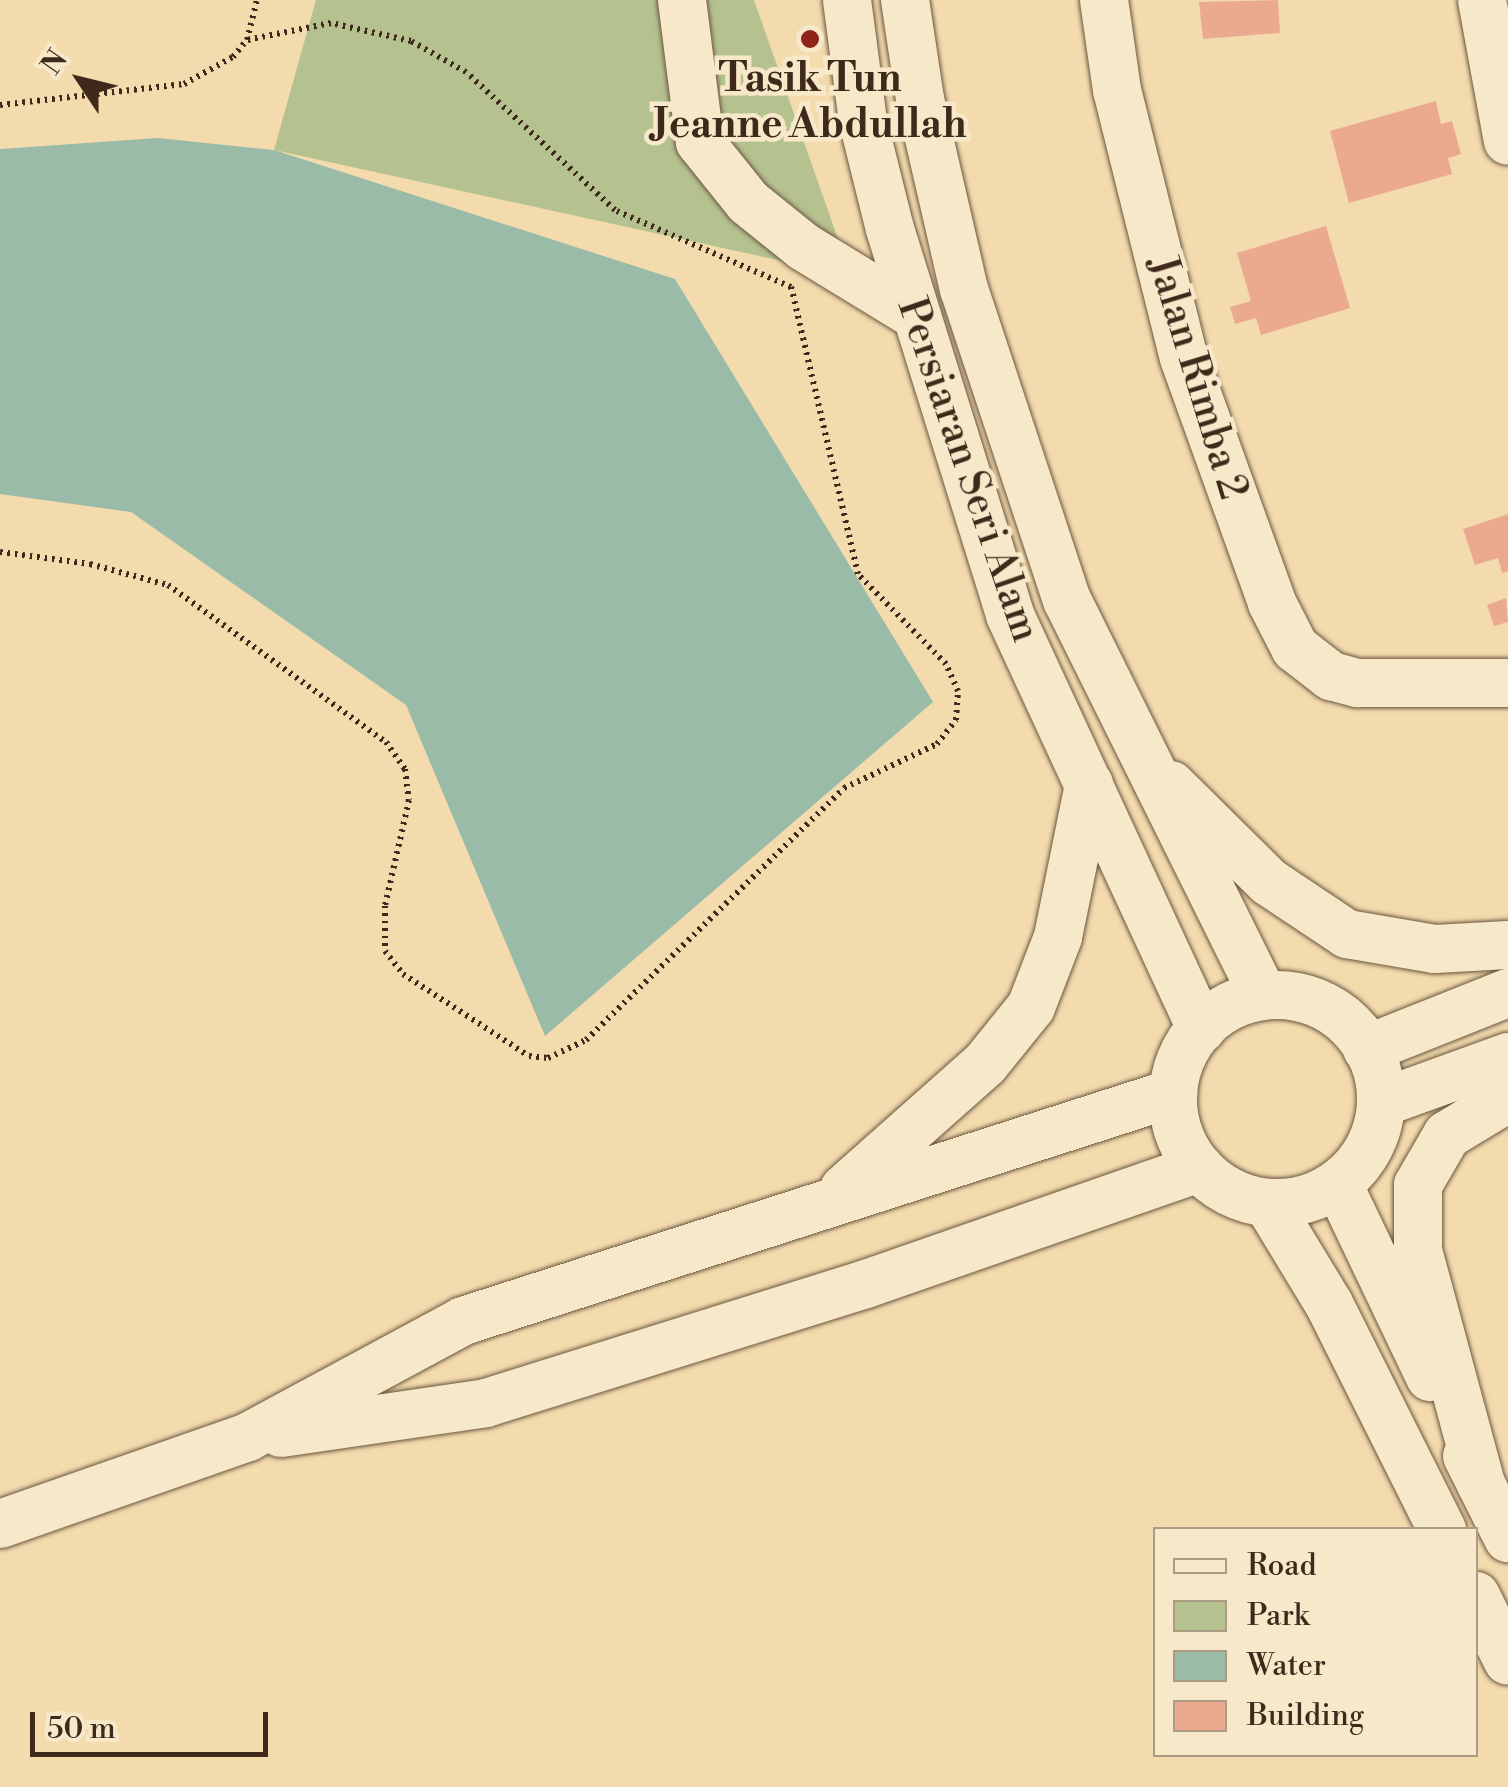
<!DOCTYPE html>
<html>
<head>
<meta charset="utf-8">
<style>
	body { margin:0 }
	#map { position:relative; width:1508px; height:1787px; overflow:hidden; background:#f3dbad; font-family:"Libre Bodoni",serif }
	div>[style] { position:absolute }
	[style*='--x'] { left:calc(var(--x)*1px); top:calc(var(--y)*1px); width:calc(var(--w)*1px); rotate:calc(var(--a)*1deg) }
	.green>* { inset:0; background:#b5c18f }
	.water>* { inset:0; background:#9bbba9 }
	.building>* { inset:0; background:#ebaa90 }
	.path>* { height:6px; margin-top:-3px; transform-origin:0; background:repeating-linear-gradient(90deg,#3e291b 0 2.5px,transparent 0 7.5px) }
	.roads { filter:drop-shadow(0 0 2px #6b5640) drop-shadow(0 0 2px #6b5640) }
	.minor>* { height:48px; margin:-24px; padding:0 24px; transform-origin:24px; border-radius:24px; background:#f7e8ca }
	.minor>.ring { margin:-24px; padding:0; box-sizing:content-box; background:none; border:48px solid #f7e8ca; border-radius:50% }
	.dots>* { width:28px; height:28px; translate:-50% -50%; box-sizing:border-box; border:5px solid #f7e8ca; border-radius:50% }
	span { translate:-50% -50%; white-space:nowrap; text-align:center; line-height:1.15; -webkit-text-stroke:9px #f7e8ca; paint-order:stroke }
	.poi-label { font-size:40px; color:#3e291b; font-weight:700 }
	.street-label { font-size:40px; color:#3e291b }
	.legend { position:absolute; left:1153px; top:1527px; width:325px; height:230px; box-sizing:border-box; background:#f7e8ca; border:2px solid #ad9c84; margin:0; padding:12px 18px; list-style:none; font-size:30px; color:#3e291b }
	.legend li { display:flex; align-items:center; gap:20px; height:50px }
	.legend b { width:50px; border:2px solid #ad9c84 }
	.north { position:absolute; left:30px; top:30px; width:100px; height:100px; -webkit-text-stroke:8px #f7e8ca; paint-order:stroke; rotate:305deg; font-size:28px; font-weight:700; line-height:40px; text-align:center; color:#3e291b }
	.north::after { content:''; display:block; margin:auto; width:35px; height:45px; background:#3e291b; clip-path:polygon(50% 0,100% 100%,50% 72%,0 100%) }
	.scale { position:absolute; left:30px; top:1712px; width:238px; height:45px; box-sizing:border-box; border:5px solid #3e291b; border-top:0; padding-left:12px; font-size:30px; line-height:35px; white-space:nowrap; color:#3e291b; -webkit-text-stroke:8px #f7e8ca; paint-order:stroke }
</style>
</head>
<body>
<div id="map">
	<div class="green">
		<i style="clip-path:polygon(316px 0,754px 0,851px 276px,274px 150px)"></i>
	</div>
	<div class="water">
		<i style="clip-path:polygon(158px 138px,274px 150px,675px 279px,933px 702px,545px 1036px,406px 705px,131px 512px,0 494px,0 149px)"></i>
	</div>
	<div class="building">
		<i style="clip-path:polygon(1278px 0,1280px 33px,1203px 39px,1199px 2px)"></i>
		<i style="clip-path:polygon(1436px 101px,1441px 124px,1452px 121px,1461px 154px,1448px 158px,1452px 174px,1349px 203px,1330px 131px)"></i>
		<i style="clip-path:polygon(1326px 226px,1350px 308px,1261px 335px,1256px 318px,1235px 324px,1230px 307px,1251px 301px,1237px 253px)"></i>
		<i style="clip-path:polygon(1508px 514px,1508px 571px,1502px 573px,1498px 558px,1475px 565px,1463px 529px)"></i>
		<i style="clip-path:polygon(1506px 598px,1508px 622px,1494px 626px,1487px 605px)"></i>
	</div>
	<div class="path">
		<i style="--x:0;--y:105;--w:185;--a:-6.5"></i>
		<i style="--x:184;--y:84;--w:56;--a:-28.9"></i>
		<i style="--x:233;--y:57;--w:22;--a:-51"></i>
		<i style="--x:247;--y:40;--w:41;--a:-76"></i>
		<i style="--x:0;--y:552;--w:91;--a:7.6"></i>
		<i style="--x:90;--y:564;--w:81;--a:15.1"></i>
		<i style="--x:168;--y:585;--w:269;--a:35.8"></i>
		<i style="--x:386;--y:742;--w:33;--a:55"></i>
		<i style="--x:405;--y:769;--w:31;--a:83"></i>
		<i style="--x:409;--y:800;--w:109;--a:102.8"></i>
		<i style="--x:385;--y:906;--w:45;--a:90"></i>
		<i style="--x:385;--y:951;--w:29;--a:52"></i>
		<i style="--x:403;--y:974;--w:150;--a:33.1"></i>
		<i style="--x:529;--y:1056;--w:19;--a:6"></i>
		<i style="--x:548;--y:1058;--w:42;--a:-25.3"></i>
		<i style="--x:586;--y:1040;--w:361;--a:-44.3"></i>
		<i style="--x:844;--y:788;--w:103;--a:-25.3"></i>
		<i style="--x:937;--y:744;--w:31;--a:-52"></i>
		<i style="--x:956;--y:720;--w:29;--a:-86"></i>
		<i style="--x:958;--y:691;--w:30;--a:-114"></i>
		<i style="--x:946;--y:664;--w:126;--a:-134.4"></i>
		<i style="--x:858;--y:574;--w:295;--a:-103.1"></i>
		<i style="--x:791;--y:287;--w:192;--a:-156.4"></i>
		<i style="--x:615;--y:210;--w:203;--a:-137.2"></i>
		<i style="--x:466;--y:72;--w:63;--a:-150.6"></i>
		<i style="--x:411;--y:41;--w:82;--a:-167.3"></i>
		<i style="--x:331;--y:23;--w:86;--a:168.6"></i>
	</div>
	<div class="roads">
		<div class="minor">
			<i style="--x:682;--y:0;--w:143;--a:82.8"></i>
			<i style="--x:700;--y:142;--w:77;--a:51.3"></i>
			<i style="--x:748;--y:202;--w:72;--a:38.8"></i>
			<i style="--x:804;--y:247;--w:127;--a:31.4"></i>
			<i style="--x:847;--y:0;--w:122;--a:82.5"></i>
			<i style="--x:863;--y:121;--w:111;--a:76"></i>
			<i style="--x:890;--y:229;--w:404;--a:72.7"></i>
			<i style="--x:1010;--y:615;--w:456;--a:65.2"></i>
			<i style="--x:905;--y:0;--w:100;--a:81.4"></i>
			<i style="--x:920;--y:99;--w:195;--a:77"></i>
			<i style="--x:964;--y:289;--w:328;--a:71.7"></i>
			<i style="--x:1067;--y:600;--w:442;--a:63.6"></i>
			<i style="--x:1104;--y:0;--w:91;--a:81.8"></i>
			<i style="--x:1117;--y:90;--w:276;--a:76"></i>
			<i style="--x:1184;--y:358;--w:260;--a:70.2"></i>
			<i style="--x:1272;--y:603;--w:51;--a:62.9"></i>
			<i style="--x:1295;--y:648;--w:46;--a:37.9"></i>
			<i style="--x:1331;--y:676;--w:28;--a:15"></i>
			<i style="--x:1358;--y:683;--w:150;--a:0"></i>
			<i style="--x:1482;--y:0;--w:143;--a:79.6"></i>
			<i style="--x:1171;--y:785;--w:138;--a:44.7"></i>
			<i style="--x:1269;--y:882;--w:94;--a:33.7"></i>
			<i style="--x:1347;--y:934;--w:89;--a:9.7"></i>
			<i style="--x:1435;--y:949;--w:73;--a:-3.1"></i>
			<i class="ring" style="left:1173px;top:995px;width:160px;height:160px"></i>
			<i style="--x:1367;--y:1049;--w:152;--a:-21.7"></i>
			<i style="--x:1381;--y:1103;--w:135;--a:-19.9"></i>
			<i style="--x:1338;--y:1184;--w:214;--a:64.5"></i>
			<i style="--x:844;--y:1189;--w:188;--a:-41.6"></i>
			<i style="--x:985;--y:1064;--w:73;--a:-51.1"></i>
			<i style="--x:1031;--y:1007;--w:75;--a:-68.9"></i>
			<i style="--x:1058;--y:937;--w:156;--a:-78.5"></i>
			<i style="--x:1270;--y:1207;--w:114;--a:58.7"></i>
			<i style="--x:1329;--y:1304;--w:253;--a:63.4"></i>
			<i style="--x:281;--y:1433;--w:207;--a:-8.3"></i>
			<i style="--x:486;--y:1403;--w:398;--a:-17.4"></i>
			<i style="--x:866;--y:1284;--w:353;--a:-19.2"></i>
			<i style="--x:1467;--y:1456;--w:92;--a:63.4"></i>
			<i style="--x:1481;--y:1484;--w:242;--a:-105.1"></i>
			<i style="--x:1418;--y:1250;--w:65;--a:-90"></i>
			<i style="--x:1418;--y:1185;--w:58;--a:-59.9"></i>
			<i style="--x:1447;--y:1135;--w:71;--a:-31.2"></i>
			<i style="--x:0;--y:1524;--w:263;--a:-19.3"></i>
			<i style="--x:248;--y:1437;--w:244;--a:-28.3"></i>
			<i style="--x:463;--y:1321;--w:746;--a:-17.8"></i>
			<i style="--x:1476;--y:1596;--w:72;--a:63.8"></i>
		</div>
	</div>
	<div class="dots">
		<i style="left:810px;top:39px;background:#8f2418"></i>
	</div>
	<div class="poi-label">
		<span style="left:810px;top:102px">Tasik Tun<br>Jeanne Abdullah</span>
	</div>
	<div class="street-label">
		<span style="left:1197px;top:378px;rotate:73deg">Jalan Rimba 2</span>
		<span style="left:968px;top:470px;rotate:71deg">Persiaran Seri Alam</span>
	</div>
	<ul class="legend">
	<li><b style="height:12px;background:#f7e8ca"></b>Road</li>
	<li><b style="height:28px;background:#b5c18f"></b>Park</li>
	<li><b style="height:28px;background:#9bbba9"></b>Water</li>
	<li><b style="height:28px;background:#ebaa90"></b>Building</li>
	</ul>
	<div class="north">N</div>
	<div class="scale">50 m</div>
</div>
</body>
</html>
